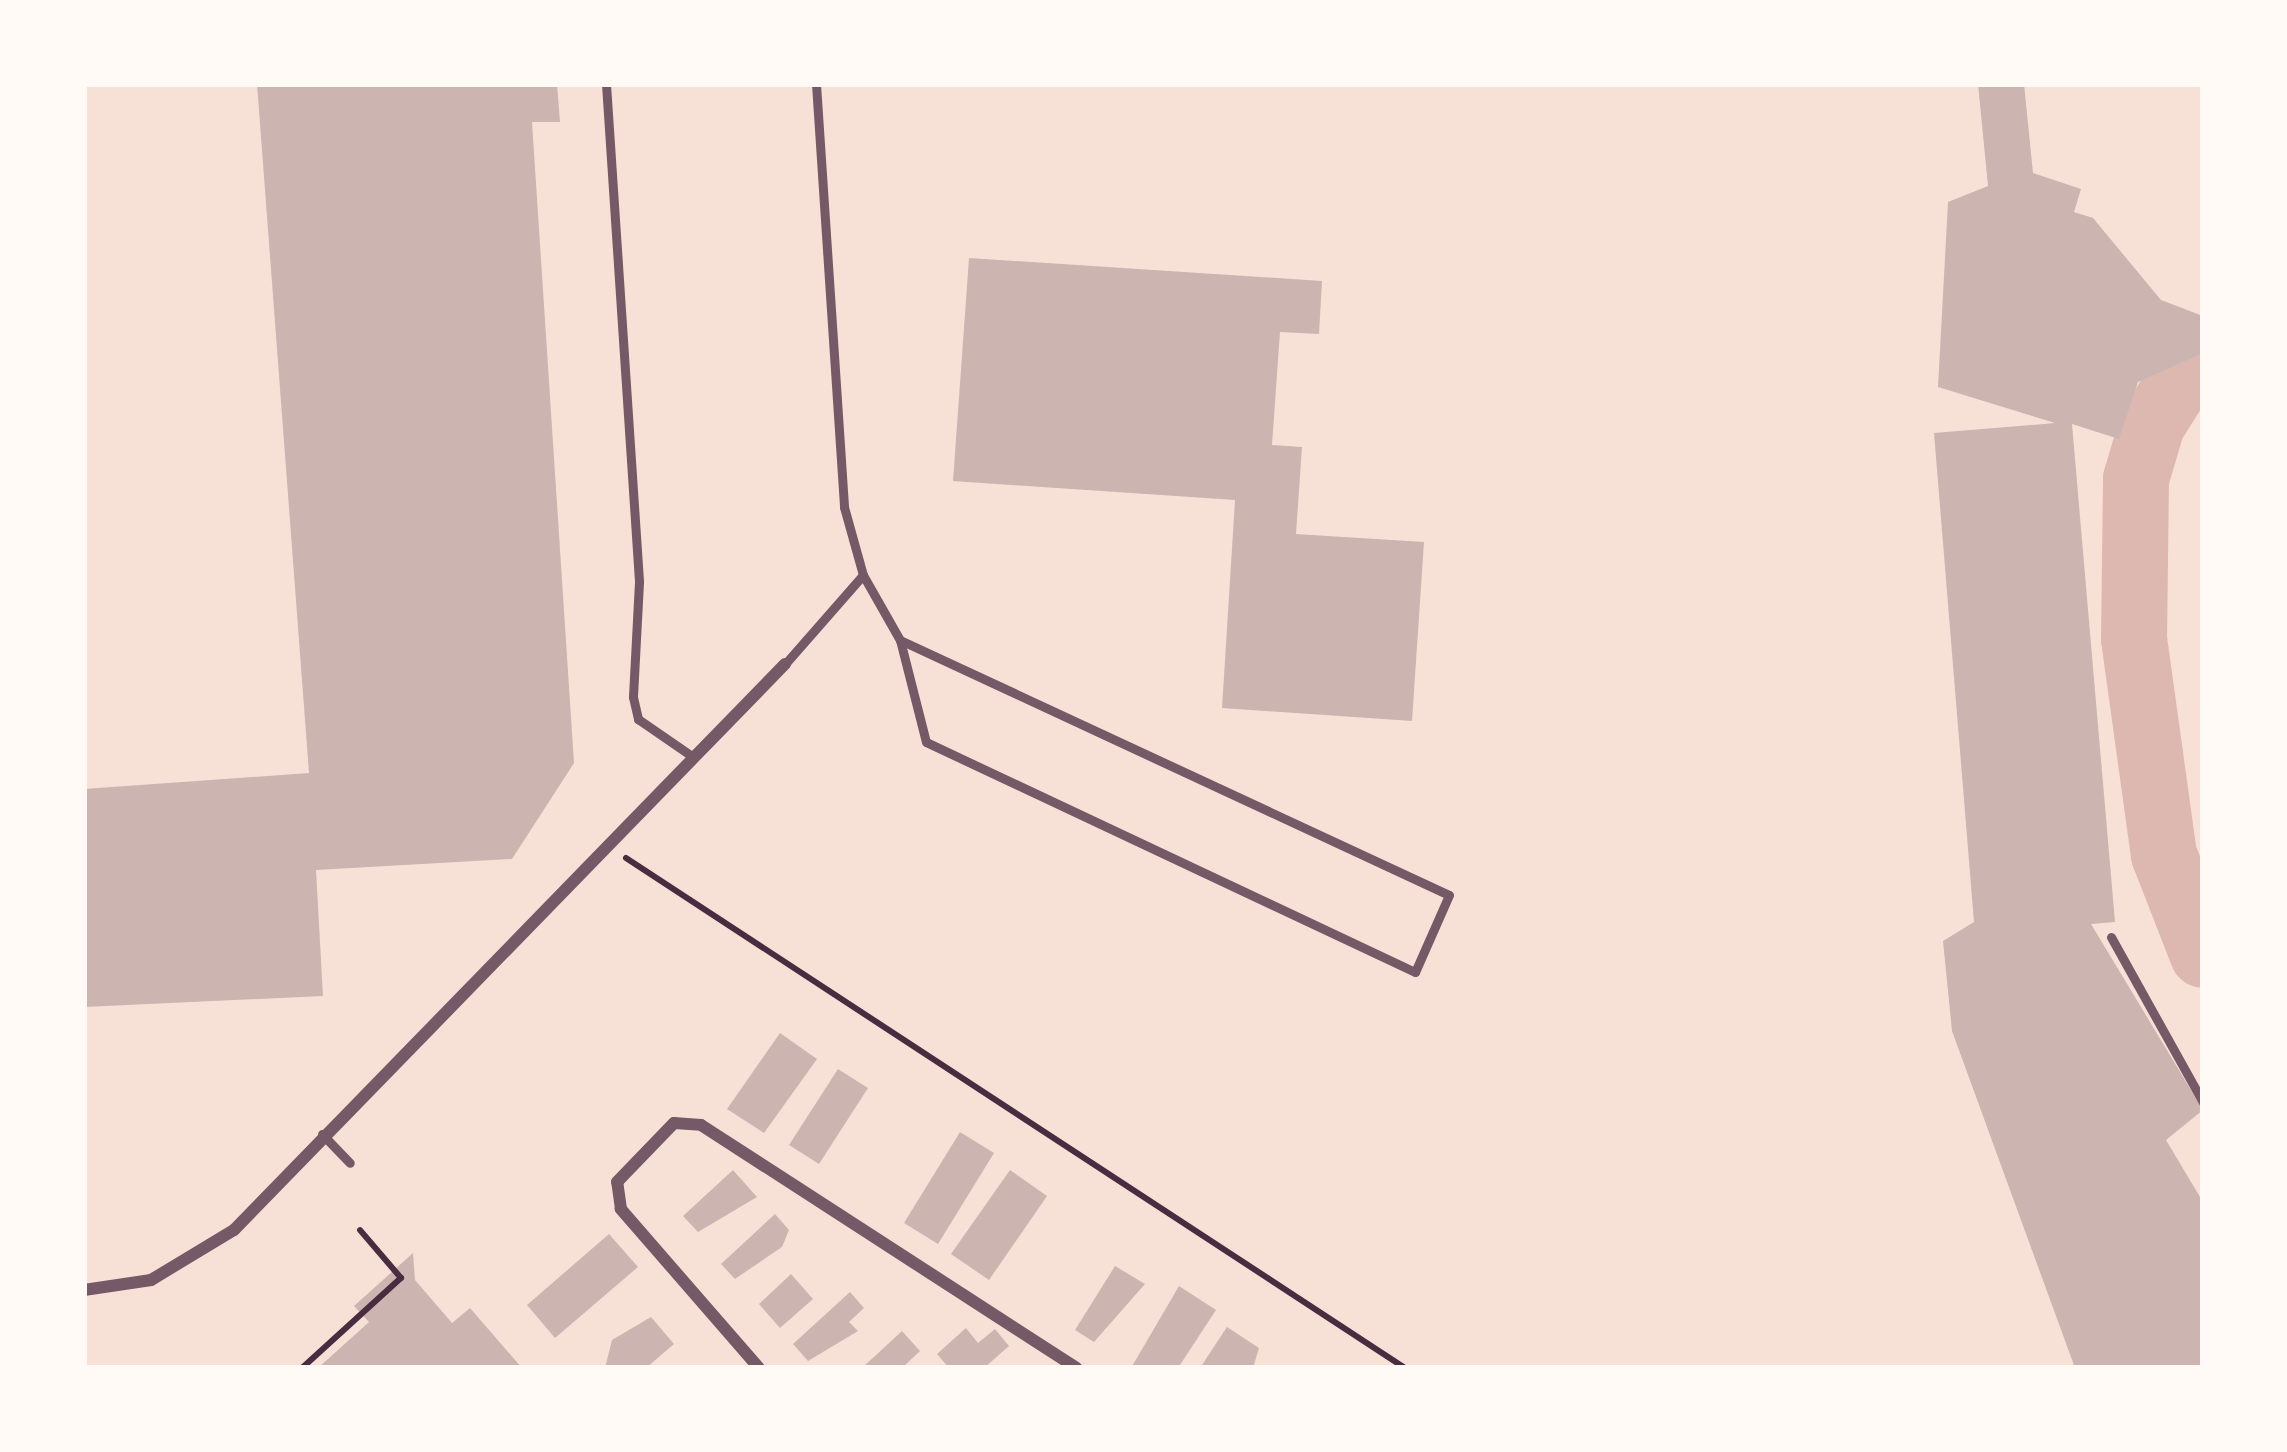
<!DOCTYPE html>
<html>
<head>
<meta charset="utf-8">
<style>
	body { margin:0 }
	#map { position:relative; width:2287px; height:1452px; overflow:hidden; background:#f7e1d7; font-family:Signika,sans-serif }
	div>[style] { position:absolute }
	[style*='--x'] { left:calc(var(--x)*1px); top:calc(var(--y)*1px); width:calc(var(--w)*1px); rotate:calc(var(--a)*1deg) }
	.river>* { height:66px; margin:-33px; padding:0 33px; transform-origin:33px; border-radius:33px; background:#dcb8b0 }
	.building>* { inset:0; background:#ccb4b1 }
	.path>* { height:6px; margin:-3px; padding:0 3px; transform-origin:3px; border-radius:3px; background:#4a2c40 }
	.service>* { height:9px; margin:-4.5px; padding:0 4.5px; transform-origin:4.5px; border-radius:4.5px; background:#755966 }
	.minor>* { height:12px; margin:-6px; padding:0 6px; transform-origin:6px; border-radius:6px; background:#755966 }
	span { translate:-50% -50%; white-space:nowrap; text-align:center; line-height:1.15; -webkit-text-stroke:9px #fffaf5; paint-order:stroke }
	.frame { position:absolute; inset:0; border:87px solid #fffaf5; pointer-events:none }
</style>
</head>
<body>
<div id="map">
	<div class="river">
		<i style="--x:2203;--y:366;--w:21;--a:157"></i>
		<i style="--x:2184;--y:374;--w:60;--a:122.1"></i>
		<i style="--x:2152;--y:425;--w:56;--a:106.5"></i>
		<i style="--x:2136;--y:479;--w:160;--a:90.7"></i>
		<i style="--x:2134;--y:639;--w:218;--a:82.1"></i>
		<i style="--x:2164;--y:855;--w:107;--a:68.7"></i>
	</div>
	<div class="building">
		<i style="clip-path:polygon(257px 84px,557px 84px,560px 122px,532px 122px,574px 763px,512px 859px,316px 870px,323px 996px,84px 1007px,84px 789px,309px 773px)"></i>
		<i style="clip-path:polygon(1978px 84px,2024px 84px,2033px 173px,2081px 189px,2074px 212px,2093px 218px,2161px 300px,2203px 316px,2203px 353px,2138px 382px,2119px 439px,2072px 424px,2115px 922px,2091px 924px,2203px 1110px,2166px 1140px,2203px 1202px,2203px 1368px,2075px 1368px,1952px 1031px,1943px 941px,1974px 922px,1934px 433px,2055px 423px,1938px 387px,1948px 202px,1988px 186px)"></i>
		<i style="clip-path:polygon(969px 258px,1322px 281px,1319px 334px,1280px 332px,1272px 445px,1302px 447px,1296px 534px,1424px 542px,1412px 721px,1222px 708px,1235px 500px,953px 481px)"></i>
		<i style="clip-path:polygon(780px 1033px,817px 1059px,764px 1133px,727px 1109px)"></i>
		<i style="clip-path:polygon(838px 1069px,868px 1088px,819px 1164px,789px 1145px)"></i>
		<i style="clip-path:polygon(960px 1132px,994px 1153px,938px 1244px,904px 1223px)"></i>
		<i style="clip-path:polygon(733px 1170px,757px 1197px,698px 1232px,683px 1216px)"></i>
		<i style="clip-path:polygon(1010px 1170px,1047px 1196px,989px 1280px,951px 1254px)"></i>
		<i style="clip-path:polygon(775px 1214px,789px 1230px,782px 1247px,735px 1279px,721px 1264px)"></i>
		<i style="clip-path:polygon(609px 1234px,638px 1267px,555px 1338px,527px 1305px)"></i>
		<i style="clip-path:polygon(413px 1253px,415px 1280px,452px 1323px,470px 1308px,522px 1368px,318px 1368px,369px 1322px,354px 1306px)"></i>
		<i style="clip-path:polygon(1115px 1266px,1145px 1284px,1094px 1342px,1075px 1330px)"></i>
		<i style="clip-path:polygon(791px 1274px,813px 1299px,780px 1328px,759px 1304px)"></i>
		<i style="clip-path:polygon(1179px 1286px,1216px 1310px,1178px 1368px,1131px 1368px)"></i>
		<i style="clip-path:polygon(850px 1292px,864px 1308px,849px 1322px,858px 1331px,808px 1361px,793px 1344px)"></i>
		<i style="clip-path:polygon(651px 1317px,674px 1344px,646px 1368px,605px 1368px,612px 1340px)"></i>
		<i style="clip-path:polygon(1227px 1327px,1259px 1348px,1253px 1368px,1200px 1368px)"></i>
		<i style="clip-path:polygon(966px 1328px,978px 1343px,995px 1329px,1009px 1346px,984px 1368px,949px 1368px,937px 1354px)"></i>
		<i style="clip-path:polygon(902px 1331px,920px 1351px,902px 1368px,862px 1368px)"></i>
	</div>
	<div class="path">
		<i style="--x:626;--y:858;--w:931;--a:33.21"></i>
		<i style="--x:302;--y:1368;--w:134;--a:-42.3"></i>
		<i style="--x:401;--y:1278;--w:63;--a:-130.5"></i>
	</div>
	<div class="service">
		<i style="--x:606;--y:84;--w:499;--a:86.2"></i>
		<i style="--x:639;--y:582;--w:115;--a:93"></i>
		<i style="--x:633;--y:697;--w:23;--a:77"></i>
		<i style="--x:638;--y:719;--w:67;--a:34.6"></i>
		<i style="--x:816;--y:84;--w:424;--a:86.2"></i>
		<i style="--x:844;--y:507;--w:71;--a:74.4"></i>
		<i style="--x:785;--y:664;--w:118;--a:-48.8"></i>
		<i style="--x:863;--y:575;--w:75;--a:60.4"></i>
		<i style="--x:900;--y:640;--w:605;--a:24.91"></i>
		<i style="--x:1449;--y:895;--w:84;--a:113.8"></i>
		<i style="--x:1415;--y:972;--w:540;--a:-154.81"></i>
		<i style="--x:926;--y:742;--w:105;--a:-104.3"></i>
		<i style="--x:2111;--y:937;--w:189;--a:60.9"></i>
		<i style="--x:322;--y:1134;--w:40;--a:46"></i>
	</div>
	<div class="minor">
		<i style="--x:84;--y:1290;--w:68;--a:-8.5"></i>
		<i style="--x:151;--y:1280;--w:97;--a:-31.1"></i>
		<i style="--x:234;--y:1230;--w:790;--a:-45.77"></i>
		<i style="--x:759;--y:1368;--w:211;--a:-131"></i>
		<i style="--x:621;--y:1209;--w:27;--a:-98"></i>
		<i style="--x:617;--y:1182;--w:82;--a:-46"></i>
		<i style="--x:674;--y:1123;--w:27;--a:4"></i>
		<i style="--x:701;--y:1125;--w:447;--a:32.9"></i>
	</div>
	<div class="frame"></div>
</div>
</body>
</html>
